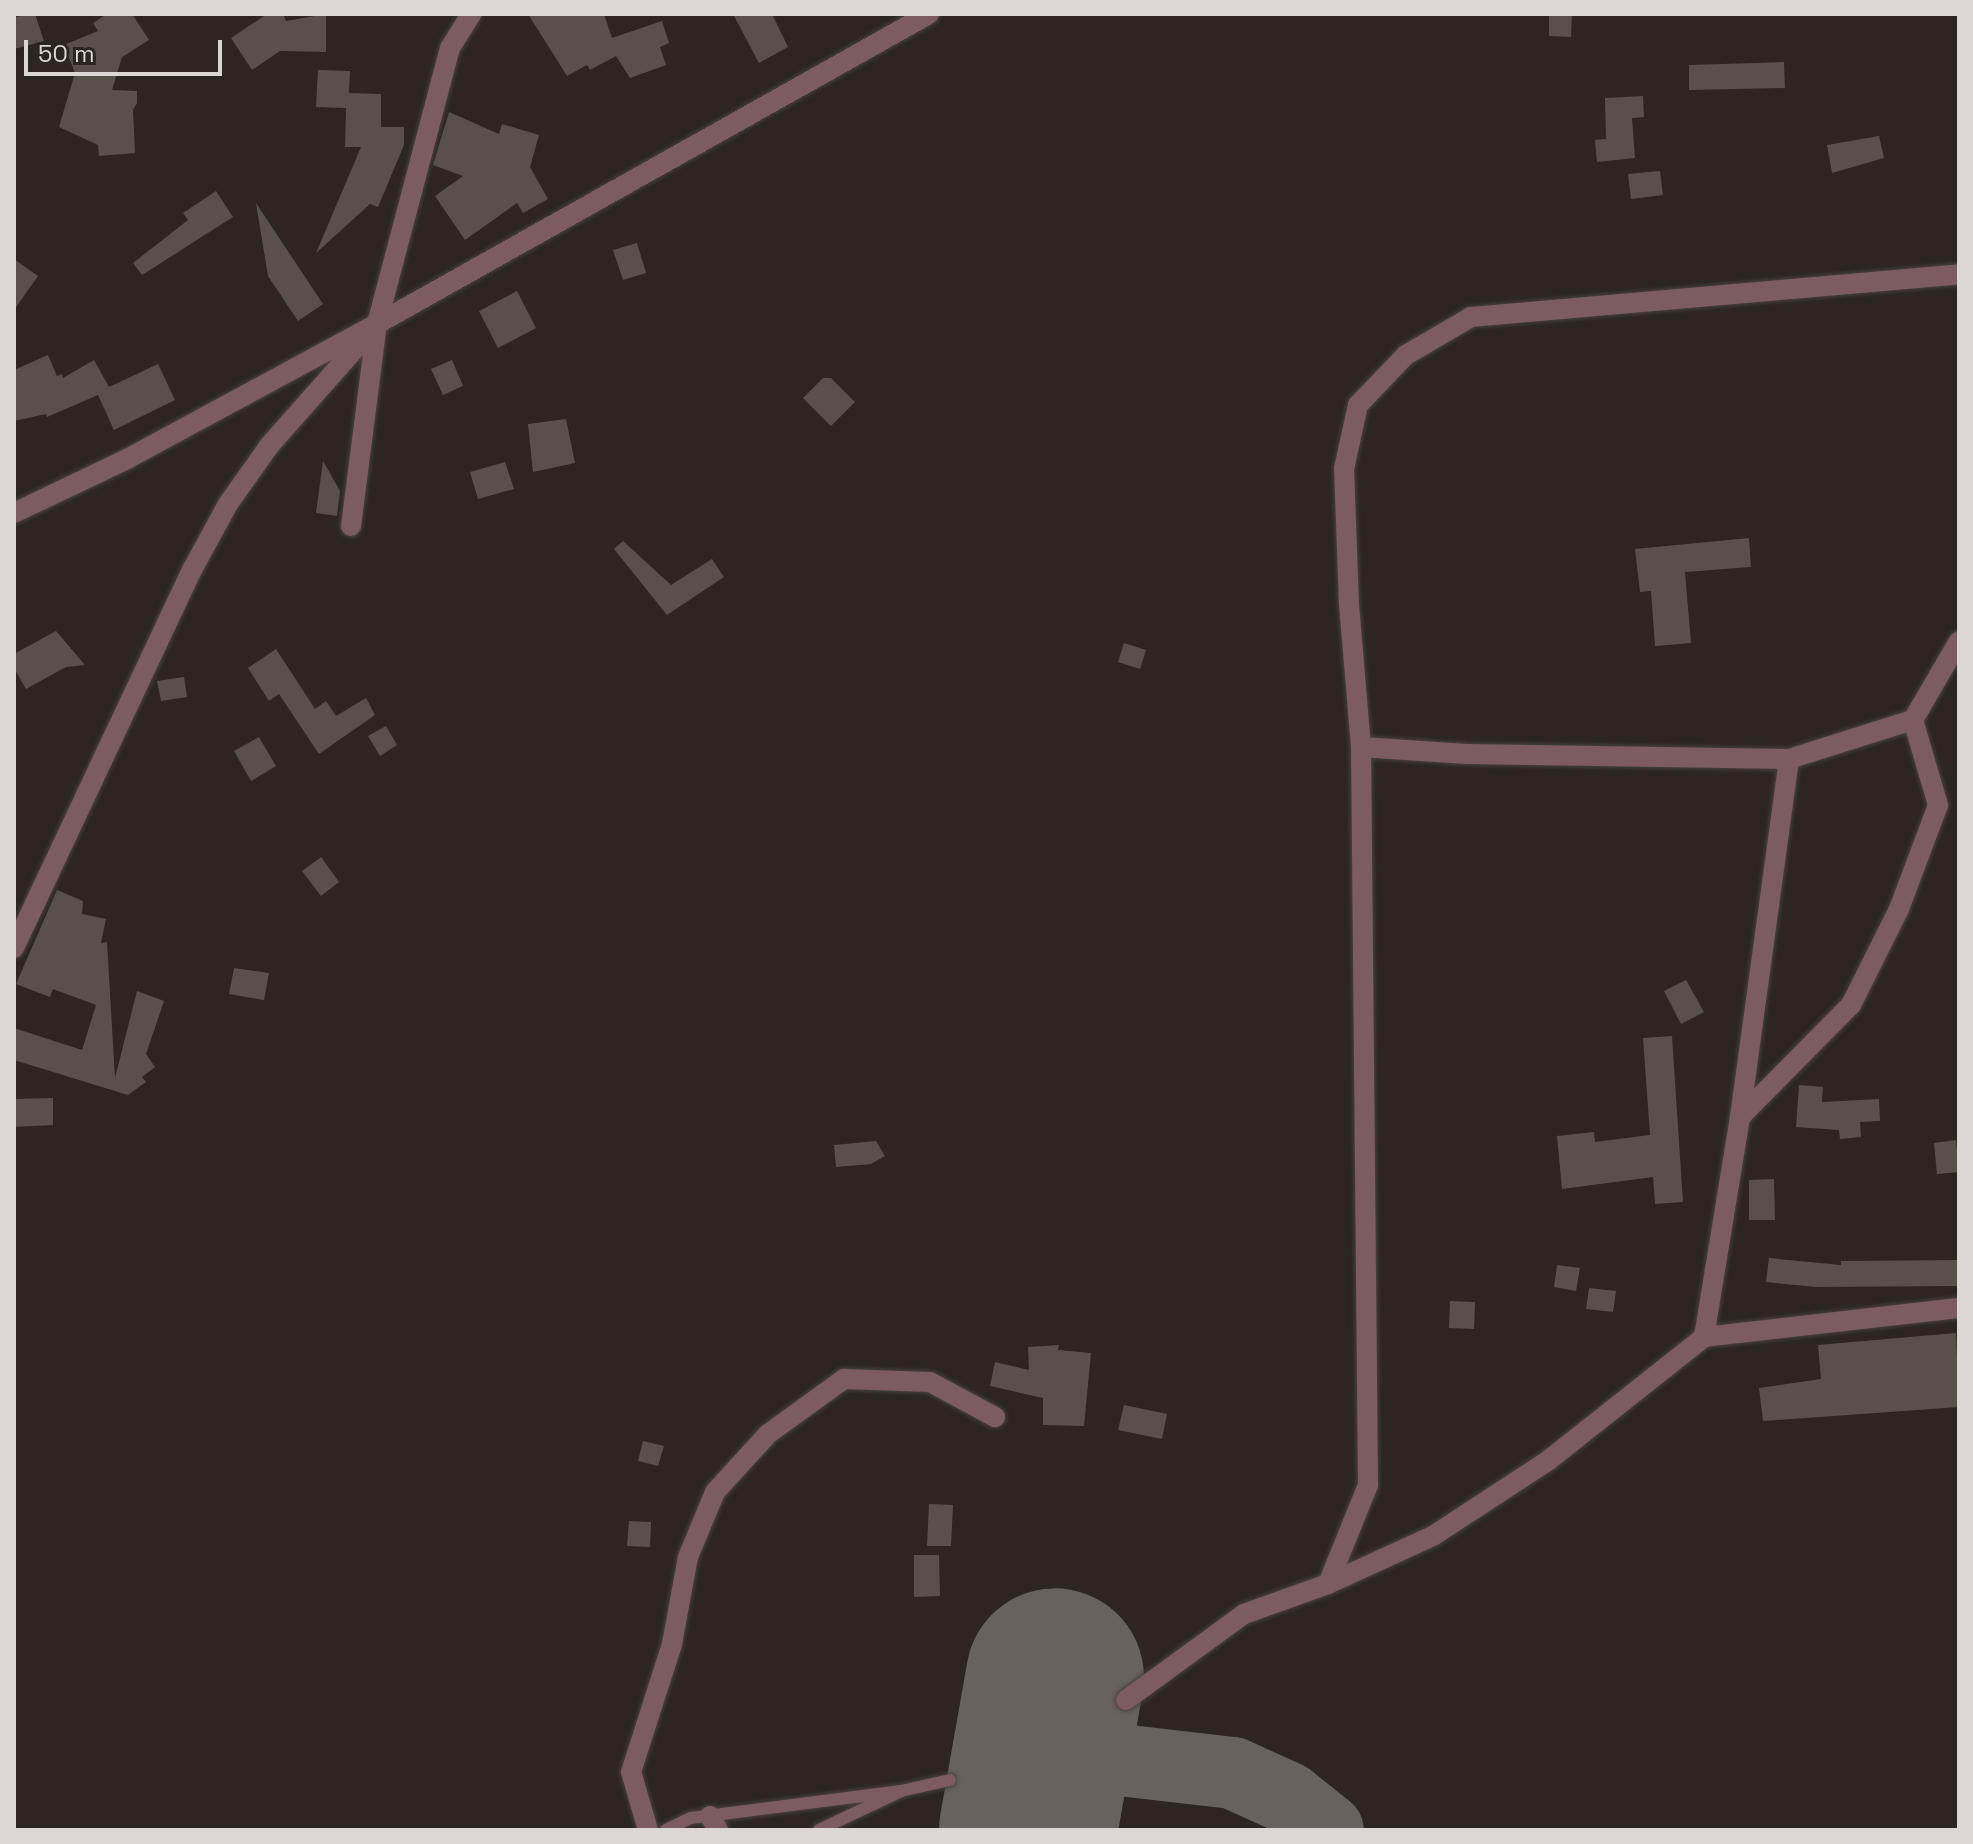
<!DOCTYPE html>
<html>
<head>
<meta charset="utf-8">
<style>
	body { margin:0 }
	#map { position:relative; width:1973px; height:1844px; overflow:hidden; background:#2c2522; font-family:"Space Grotesk",sans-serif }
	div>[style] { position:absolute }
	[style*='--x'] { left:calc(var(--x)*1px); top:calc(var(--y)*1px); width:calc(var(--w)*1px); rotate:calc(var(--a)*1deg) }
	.taxiway>* { height:72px; margin:-36px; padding:0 36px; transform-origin:36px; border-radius:36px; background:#68625e }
	.runway>* { height:178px; margin:-89px; padding:0 89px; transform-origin:89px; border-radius:89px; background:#68625e }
	.building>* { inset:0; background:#58514b }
	.roads { filter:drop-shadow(0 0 2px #48413f) drop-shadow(0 0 2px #48413f) }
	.service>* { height:12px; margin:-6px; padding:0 6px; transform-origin:6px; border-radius:6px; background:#7c5c60 }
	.minor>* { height:20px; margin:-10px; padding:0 10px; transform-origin:10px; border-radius:10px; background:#7c5c60 }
	.tertiary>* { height:20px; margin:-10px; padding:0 10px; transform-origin:10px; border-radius:10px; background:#7c5c60 }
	span { translate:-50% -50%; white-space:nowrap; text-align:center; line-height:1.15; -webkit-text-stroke:8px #2c2522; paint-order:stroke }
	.frame { position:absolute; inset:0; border:16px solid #dcd7d5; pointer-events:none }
	.scale { position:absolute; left:24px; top:40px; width:198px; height:36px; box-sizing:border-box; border:4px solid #dcd7d5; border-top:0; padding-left:10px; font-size:24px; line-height:28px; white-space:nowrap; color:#dcd7d5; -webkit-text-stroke:6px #2c2522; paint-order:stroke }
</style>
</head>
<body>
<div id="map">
	<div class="taxiway">
		<i style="--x:1042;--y:1751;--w:192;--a:6.6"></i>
		<i style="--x:1233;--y:1773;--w:60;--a:24.4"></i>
		<i style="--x:1288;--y:1798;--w:51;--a:38.7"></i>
	</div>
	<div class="runway">
		<i style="--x:1028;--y:1830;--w:155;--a:-80"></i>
	</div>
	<div class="building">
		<i style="clip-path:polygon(35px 14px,44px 41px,14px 49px,14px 17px)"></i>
		<i style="clip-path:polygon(107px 14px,132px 14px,149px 40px,122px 57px,112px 90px,137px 91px,137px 103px,133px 110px,135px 153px,99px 156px,98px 145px,59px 127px,75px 73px,64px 45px,98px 31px,93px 23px)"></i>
		<i style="clip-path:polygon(267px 14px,283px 14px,286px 21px,326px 14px,326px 52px,280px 51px,252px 70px,231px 38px)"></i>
		<i style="clip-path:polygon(528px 14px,604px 14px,612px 38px,662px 21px,669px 43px,660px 47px,666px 65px,630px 78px,616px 56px,590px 70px,587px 65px,567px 76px)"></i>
		<i style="clip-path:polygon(733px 14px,772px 14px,788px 47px,759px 63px)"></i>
		<i style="clip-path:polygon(1549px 14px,1572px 14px,1571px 37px,1549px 36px)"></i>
		<i style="clip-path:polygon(1784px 62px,1785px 88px,1689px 90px,1689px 65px)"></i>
		<i style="clip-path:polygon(318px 70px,350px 71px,349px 93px,381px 94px,381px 127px,404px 127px,404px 145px,378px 207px,370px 204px,316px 253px,361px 147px,345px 147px,346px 108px,316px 107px)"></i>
		<i style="clip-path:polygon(1643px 96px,1644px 117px,1632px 118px,1635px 158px,1597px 162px,1595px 140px,1606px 139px,1605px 98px)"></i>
		<i style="clip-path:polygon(449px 112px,499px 134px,502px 124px,539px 135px,530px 167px,548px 199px,523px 213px,517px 203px,465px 240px,435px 196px,463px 176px,433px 165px)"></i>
		<i style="clip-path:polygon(1879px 136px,1884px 158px,1832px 173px,1827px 145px)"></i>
		<i style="clip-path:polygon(1660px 171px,1663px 195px,1631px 199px,1628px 174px)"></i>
		<i style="clip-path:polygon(216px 191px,233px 217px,142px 275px,133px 263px,188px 220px,183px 213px)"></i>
		<i style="clip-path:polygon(256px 203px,323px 304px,298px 321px,268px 276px)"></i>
		<i style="clip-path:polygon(637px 243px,646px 273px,623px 280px,613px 250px)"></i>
		<i style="clip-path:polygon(14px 259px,38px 276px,14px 310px)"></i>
		<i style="clip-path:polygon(517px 291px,536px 328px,498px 348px,479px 311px)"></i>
		<i style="clip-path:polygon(48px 355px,57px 376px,62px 374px,63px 378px,94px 360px,109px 387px,158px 364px,175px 400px,114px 430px,98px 395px,47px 417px,46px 414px,14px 421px,14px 370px)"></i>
		<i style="clip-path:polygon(452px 360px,463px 386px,443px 395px,431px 369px)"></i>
		<i style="clip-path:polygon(823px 378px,831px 378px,855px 402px,831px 426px,803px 398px)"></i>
		<i style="clip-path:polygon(566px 419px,575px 463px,533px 472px,528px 424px)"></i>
		<i style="clip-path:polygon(323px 461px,340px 491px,337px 516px,316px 513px)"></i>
		<i style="clip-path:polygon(505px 462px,514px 489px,478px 499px,470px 472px)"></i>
		<i style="clip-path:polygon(1749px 538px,1751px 567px,1685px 572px,1691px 643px,1655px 646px,1651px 591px,1640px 592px,1635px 549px)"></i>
		<i style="clip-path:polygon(623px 541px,671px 585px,712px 559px,724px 577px,667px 615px,614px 549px)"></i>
		<i style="clip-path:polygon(56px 631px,85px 665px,66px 667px,26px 689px,14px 668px,14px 654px)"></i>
		<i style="clip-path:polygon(1124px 643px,1146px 650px,1140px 669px,1118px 662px)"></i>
		<i style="clip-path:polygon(276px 649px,315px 709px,326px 701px,336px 716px,366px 698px,375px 715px,319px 754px,279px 694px,269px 701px,248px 668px)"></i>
		<i style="clip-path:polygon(184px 677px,187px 697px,161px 701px,157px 681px)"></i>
		<i style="clip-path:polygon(386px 726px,397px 745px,380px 756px,368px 736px)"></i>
		<i style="clip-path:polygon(259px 737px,276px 766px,251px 781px,234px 751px)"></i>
		<i style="clip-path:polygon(321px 857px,339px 882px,321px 896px,302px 871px)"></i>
		<i style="clip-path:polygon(57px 890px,83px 901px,82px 914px,106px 919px,101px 943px,107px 942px,115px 1078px,137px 991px,164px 1001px,146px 1054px,155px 1067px,142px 1077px,146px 1082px,128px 1095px,14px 1060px,14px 1028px,82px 1050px,96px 1005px,53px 989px,50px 997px,16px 984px)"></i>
		<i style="clip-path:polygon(234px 968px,269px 973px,264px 1000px,229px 994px)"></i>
		<i style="clip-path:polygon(1686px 980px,1704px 1012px,1681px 1024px,1664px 991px)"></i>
		<i style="clip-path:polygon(1672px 1036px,1683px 1202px,1655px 1204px,1653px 1177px,1562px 1189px,1557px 1136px,1594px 1132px,1595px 1142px,1650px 1135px,1643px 1038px)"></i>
		<i style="clip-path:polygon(1799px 1085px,1823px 1087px,1822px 1102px,1879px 1099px,1880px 1121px,1860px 1122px,1861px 1137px,1840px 1139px,1839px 1130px,1796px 1127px)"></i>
		<i style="clip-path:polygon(53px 1098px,53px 1125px,14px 1127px,14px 1099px)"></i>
		<i style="clip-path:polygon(1956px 1140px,1959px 1172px,1937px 1174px,1934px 1143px)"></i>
		<i style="clip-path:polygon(876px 1141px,885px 1156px,871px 1164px,836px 1167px,834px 1145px)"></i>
		<i style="clip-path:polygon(1774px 1179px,1775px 1220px,1749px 1220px,1749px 1180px)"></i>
		<i style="clip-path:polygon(1769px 1258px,1841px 1265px,1841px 1261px,1959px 1260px,1959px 1286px,1816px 1287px,1766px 1282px)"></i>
		<i style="clip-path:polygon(1557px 1265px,1580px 1268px,1576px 1291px,1554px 1287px)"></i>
		<i style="clip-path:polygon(1589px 1288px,1616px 1291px,1613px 1312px,1586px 1309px)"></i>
		<i style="clip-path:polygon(1450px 1301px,1475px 1302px,1474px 1329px,1449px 1328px)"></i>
		<i style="clip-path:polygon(1956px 1333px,1959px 1407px,1763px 1421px,1759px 1388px,1821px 1379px,1818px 1345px)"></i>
		<i style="clip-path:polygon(1059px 1345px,1058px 1350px,1091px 1353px,1084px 1426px,1043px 1425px,1043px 1398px,990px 1386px,995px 1362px,1029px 1370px,1028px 1347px)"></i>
		<i style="clip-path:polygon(1124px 1405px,1167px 1414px,1162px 1439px,1118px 1430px)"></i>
		<i style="clip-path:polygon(643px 1441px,664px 1446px,658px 1466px,638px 1461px)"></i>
		<i style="clip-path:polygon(929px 1504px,953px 1505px,951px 1546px,927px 1546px)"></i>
		<i style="clip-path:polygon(629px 1521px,651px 1522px,650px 1547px,627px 1546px)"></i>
		<i style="clip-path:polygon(914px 1555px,939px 1555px,940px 1596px,914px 1597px)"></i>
	</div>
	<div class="roads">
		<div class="service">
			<i style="--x:666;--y:1830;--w:28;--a:-26"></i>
			<i style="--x:691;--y:1818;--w:212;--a:-7.3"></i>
			<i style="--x:819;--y:1830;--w:91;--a:-25.4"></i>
			<i style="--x:901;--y:1791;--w:50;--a:-12.7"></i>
		</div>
		<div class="minor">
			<i style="--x:351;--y:526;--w:204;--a:-82.7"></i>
			<i style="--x:377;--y:324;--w:285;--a:-75.2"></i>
			<i style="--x:450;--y:48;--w:40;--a:-58"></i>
			<i style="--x:1361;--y:747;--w:106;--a:3.8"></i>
			<i style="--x:1467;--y:754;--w:322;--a:0.9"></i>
			<i style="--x:1789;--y:759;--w:130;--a:-17.5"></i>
			<i style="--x:1913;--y:720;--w:91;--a:-59.8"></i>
			<i style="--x:14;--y:948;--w:418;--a:-64.8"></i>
			<i style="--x:192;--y:570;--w:75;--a:-61.4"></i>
			<i style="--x:228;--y:504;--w:71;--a:-54.7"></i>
			<i style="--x:269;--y:446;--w:163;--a:-48.5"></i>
			<i style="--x:1740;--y:1117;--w:158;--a:-45.3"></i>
			<i style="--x:1851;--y:1005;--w:107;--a:-63.4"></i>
			<i style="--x:1899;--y:909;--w:111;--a:-69.4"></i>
			<i style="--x:1938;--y:805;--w:89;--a:-106.4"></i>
			<i style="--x:1704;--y:1337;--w:223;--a:-80.7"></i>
			<i style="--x:1740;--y:1117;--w:361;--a:-82.2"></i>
			<i style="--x:1328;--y:1584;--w:107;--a:-68"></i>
			<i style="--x:1368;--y:1485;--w:738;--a:-90.54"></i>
			<i style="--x:1361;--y:747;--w:144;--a:-94.8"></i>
			<i style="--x:1349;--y:604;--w:135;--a:-92.1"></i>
			<i style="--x:1344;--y:469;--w:66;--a:-77.7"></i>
			<i style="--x:1358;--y:405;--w:69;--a:-46.2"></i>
			<i style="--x:1406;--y:355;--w:75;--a:-30.3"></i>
			<i style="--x:1471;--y:317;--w:490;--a:-5"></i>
			<i style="--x:1126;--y:1700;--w:146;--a:-36.1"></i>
			<i style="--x:1244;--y:1614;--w:89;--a:-19.7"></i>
			<i style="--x:1328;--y:1584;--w:115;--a:-24.6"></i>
			<i style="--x:1433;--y:1536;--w:139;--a:-33.2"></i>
			<i style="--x:1549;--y:1460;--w:198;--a:-38.4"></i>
			<i style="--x:1704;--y:1337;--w:257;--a:-6.5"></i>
			<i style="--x:710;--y:1816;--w:16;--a:60"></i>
			<i style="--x:648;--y:1830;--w:60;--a:-106.3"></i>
			<i style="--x:631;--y:1772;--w:134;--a:-72.2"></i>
			<i style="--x:672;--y:1644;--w:88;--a:-79.6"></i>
			<i style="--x:688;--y:1557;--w:70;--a:-67.4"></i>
			<i style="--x:715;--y:1492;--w:79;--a:-47.6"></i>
			<i style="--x:768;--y:1434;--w:94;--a:-35.9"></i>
			<i style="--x:844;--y:1379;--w:86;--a:2"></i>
			<i style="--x:930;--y:1382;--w:74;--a:28.3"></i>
		</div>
		<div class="tertiary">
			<i style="--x:14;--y:513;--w:125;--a:-25.5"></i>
			<i style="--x:127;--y:459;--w:284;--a:-28.4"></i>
			<i style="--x:377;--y:324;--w:633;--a:-29.32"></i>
		</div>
	</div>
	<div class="frame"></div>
	<div class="scale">50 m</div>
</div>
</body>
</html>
